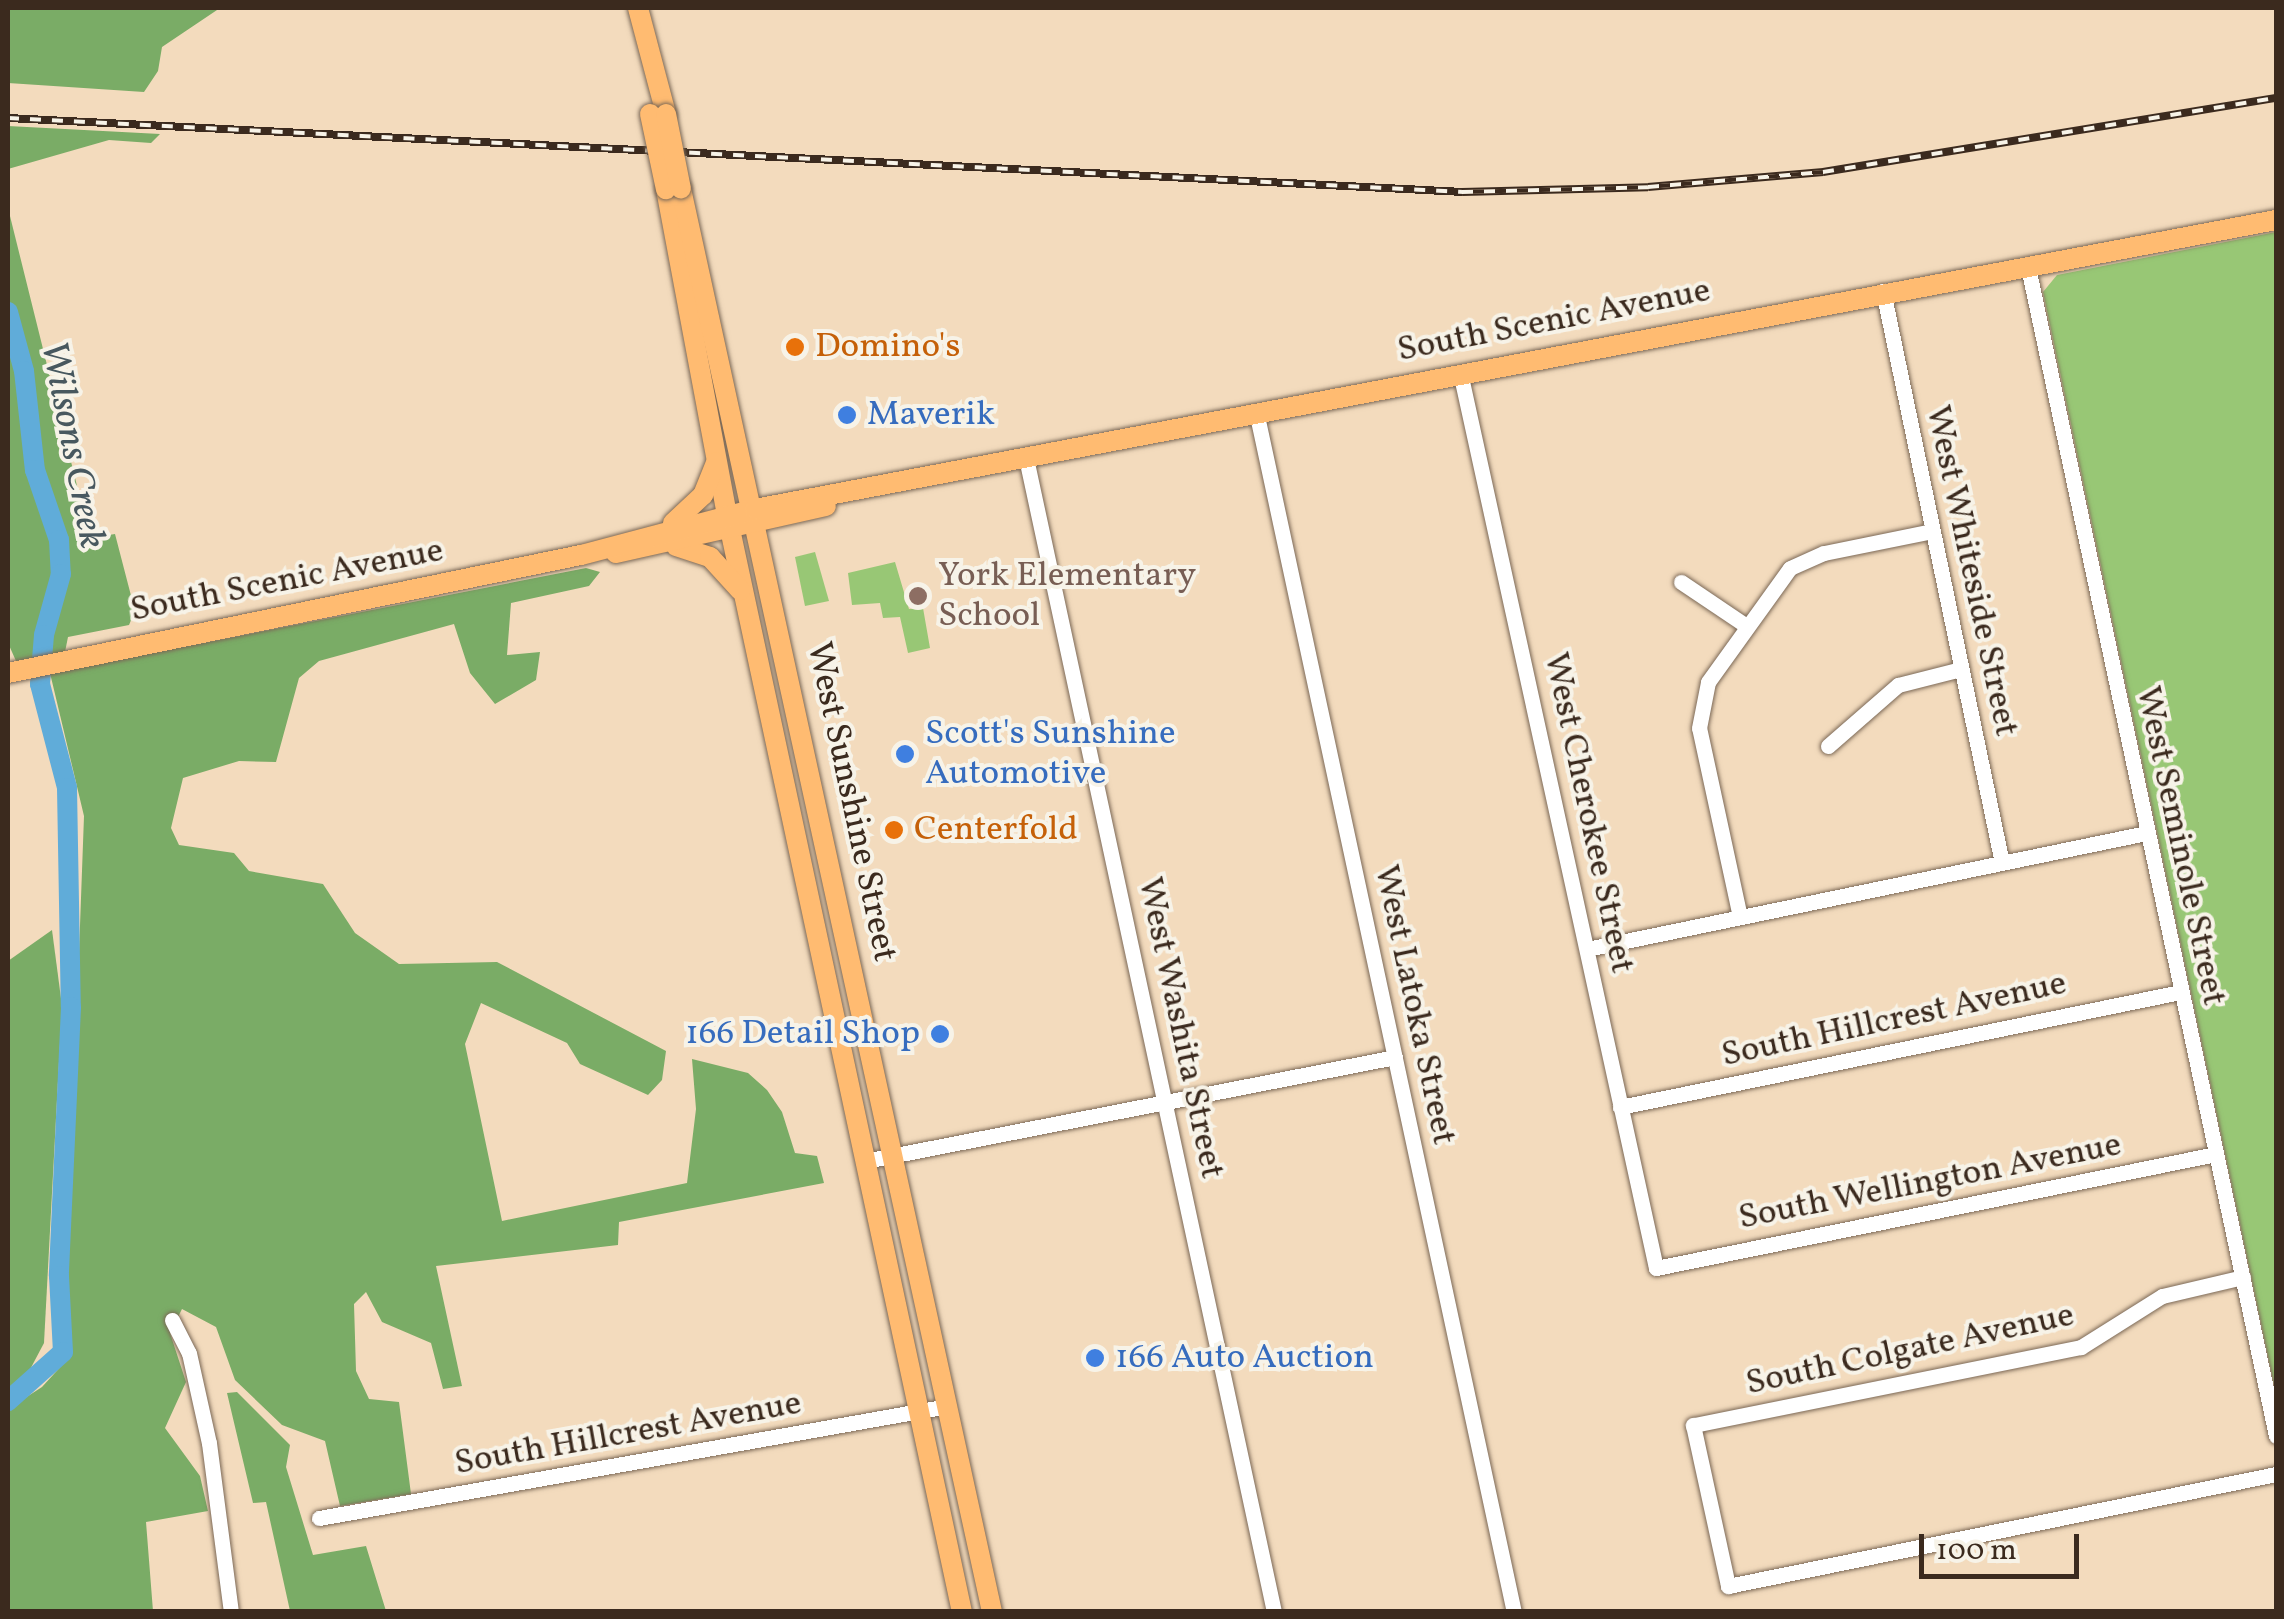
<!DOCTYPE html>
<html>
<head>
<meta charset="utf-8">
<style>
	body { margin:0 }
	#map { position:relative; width:2284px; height:1619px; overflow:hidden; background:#f3dbbd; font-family:Vollkorn,serif }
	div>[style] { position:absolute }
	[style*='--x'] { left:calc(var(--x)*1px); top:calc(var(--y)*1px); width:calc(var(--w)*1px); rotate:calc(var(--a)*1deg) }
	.green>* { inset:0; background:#98c775 }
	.forest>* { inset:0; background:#7aac66 }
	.river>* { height:20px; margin:-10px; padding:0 10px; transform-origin:10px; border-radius:10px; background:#60acd9 }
	.roads { filter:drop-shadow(0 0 2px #7b6856) drop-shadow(0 0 2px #7b6856) }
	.minor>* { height:15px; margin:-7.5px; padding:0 7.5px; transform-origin:7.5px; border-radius:7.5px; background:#fff }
	.major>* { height:20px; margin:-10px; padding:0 10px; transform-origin:10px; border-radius:10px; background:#ffbb71 }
	.rail>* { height:8px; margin-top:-4px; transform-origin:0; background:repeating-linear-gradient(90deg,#f7f3e8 0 11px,#3b2a1e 0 22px); box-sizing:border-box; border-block:2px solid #3b2a1e }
	.bridges { filter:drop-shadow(0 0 2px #7b6856) drop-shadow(0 0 2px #7b6856) }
	.major-bridge>* { height:20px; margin:-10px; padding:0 10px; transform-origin:10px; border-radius:10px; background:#ffbb71 }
	.dots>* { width:28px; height:28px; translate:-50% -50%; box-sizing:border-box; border:5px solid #f7f3e8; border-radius:50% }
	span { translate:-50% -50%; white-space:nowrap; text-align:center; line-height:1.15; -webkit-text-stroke:8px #f7f3e8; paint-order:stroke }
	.street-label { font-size:35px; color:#3b2a1e }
	.food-label { font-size:35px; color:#c56008 }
	.left { translate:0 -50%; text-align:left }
	.shop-label { font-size:35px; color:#366cbe }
	.right { translate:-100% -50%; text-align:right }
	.education-label { font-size:35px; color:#785e54 }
	.water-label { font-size:38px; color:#48585f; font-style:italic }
	.frame { position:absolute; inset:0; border:10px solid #3b2a1e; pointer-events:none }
	.scale { position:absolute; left:1919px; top:1534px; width:160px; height:45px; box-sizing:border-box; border:5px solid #3b2a1e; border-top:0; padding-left:12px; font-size:30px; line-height:35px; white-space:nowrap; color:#3b2a1e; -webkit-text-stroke:8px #f7f3e8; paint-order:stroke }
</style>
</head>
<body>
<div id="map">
	<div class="green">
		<i style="clip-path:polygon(2276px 232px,2276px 1394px,2043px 292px,2057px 275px)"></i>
		<i style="clip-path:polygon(815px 552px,829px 601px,805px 606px,795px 557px)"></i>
		<i style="clip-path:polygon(895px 562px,909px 609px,923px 608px,930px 648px,908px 653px,900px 617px,883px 618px,880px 603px,852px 605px,848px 573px)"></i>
	</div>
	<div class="forest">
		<i style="clip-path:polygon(8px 8px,220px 8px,162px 47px,158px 71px,144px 92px,8px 83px)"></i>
		<i style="clip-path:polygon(8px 126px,160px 134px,151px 143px,109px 140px,8px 169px)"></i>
		<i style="clip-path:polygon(8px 208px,90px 538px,115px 534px,135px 611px,129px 625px,68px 637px,65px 652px,16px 661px,8px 643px)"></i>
		<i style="clip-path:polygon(586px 568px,600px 572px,589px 586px,511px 603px,507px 655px,540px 652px,536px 680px,495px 704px,470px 673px,454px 624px,319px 661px,299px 678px,276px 762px,239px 761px,183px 778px,171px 828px,179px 845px,234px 853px,249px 871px,323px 884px,355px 933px,399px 964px,497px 962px,666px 1051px,662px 1080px,648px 1095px,580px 1064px,567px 1043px,481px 1003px,465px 1044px,502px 1221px,687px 1183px,696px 1109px,692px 1059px,748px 1073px,767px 1090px,782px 1112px,795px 1153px,817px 1156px,824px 1183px,619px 1222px,618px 1245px,436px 1266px,462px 1386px,443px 1389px,431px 1343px,382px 1322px,366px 1292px,354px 1304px,356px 1371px,369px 1399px,399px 1402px,411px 1494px,340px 1506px,325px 1441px,282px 1425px,235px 1380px,216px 1327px,182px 1309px,170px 1333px,186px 1382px,165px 1428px,200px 1476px,208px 1511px,146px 1522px,153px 1611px,8px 1612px,8px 1409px,42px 1387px,64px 1363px,72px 1342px,67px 1281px,84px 816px,50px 673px)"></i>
		<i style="clip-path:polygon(52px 930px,62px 1006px,44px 1343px,25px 1379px,8px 1389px,8px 961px)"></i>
		<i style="clip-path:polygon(237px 1392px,290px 1445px,286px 1467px,313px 1555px,366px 1546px,386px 1611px,290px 1611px,266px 1502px,253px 1503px,227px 1393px)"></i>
	</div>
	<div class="river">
		<i style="--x:8;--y:312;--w:61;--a:74.8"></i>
		<i style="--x:24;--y:371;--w:100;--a:83.7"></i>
		<i style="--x:35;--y:470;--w:74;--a:71.1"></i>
		<i style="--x:59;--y:540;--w:34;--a:87"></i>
		<i style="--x:61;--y:574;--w:63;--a:105.6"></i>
		<i style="--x:44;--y:635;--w:49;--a:94.7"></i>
		<i style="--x:40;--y:684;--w:107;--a:75.4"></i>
		<i style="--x:67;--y:788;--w:219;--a:89"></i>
		<i style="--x:71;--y:1007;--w:269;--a:92.6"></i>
		<i style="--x:59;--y:1276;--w:76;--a:87"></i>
		<i style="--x:63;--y:1352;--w:74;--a:138.3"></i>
	</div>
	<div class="roads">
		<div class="minor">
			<i style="--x:2028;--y:267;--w:1195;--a:78.02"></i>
			<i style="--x:1883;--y:291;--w:584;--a:78.25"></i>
			<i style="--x:1460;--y:372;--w:917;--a:77.66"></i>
			<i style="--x:1656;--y:1268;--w:571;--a:-11.51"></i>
			<i style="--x:1256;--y:411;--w:1228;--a:77.88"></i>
			<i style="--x:1026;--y:458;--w:1180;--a:77.87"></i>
			<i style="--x:1681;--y:582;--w:77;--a:33.9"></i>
			<i style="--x:1828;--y:746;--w:93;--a:-41.1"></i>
			<i style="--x:1898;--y:685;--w:65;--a:-14.3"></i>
			<i style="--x:1740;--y:917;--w:193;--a:-102.2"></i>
			<i style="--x:1699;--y:728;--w:47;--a:-78.9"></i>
			<i style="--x:1708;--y:682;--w:140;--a:-54.3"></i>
			<i style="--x:1790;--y:568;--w:37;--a:-24"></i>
			<i style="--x:1824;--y:553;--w:110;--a:-11.5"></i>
			<i style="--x:1587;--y:949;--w:571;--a:-11.72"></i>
			<i style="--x:1620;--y:1107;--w:572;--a:-11.6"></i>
			<i style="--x:865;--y:1161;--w:540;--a:-11.1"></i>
			<i style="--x:2243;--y:1277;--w:83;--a:166.8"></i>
			<i style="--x:2162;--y:1296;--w:96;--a:147.8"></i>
			<i style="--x:2081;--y:1347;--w:396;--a:168.6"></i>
			<i style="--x:1693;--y:1425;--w:165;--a:77.7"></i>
			<i style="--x:1728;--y:1586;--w:559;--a:-11.55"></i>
			<i style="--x:172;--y:1320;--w:37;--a:63"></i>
			<i style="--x:189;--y:1353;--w:92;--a:77.5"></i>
			<i style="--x:209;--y:1443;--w:170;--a:82.6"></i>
			<i style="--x:319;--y:1518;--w:639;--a:-10.1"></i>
		</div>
		<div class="major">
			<i style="--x:638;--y:8;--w:110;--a:75.2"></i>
			<i style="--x:666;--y:189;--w:332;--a:79.4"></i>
			<i style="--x:727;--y:515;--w:1122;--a:77.91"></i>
			<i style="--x:681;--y:189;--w:1457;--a:77.67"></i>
			<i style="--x:673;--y:523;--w:41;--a:-43"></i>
			<i style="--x:703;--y:495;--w:35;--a:-68"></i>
			<i style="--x:676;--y:546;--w:36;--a:18"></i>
			<i style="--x:710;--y:557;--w:45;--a:47.7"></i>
			<i style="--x:616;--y:553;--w:215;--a:-12.6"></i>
			<i style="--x:8;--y:673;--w:585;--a:-11.64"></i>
			<i style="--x:581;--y:555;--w:180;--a:-14.8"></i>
			<i style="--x:755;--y:509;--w:1548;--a:-10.76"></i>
		</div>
	</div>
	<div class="rail">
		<i style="--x:8;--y:118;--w:1456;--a:2.91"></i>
		<i style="--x:1462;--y:192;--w:186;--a:-1.5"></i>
		<i style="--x:1648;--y:187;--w:176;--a:-4.9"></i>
		<i style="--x:1823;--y:172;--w:459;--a:-9.3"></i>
	</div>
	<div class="bridges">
		<div class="major-bridge">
			<i style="--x:650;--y:114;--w:77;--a:78"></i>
			<i style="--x:666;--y:114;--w:76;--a:78.7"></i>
		</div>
	</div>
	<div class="dots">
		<i style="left:795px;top:347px;background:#e8710a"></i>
		<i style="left:847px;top:415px;background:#3f7fe0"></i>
		<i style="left:918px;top:596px;background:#8d6e63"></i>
		<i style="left:905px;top:754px;background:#3f7fe0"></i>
		<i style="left:894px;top:830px;background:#e8710a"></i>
		<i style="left:940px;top:1034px;background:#3f7fe0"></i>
		<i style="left:1095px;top:1358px;background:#3f7fe0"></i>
	</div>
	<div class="street-label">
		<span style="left:1554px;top:321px;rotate:-11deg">South Scenic Avenue</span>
		<span style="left:1971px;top:571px;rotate:78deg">West Whiteside Street</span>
		<span style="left:287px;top:581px;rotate:-11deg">South Scenic Avenue</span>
		<span style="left:851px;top:802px;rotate:78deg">West Sunshine Street</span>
		<span style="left:1588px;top:813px;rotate:78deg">West Cherokee Street</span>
		<span style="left:2180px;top:846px;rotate:78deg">West Seminole Street</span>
		<span style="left:1414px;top:1005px;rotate:78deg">West Latoka Street</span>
		<span style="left:1894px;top:1020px;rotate:-12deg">South Hillcrest Avenue</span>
		<span style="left:1180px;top:1028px;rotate:78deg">West Washita Street</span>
		<span style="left:1930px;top:1182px;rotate:-11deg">South Wellington Avenue</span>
		<span style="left:1910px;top:1350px;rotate:-12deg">South Colgate Avenue</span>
		<span style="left:628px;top:1434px;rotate:-10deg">South Hillcrest Avenue</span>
	</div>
	<div class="food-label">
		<span class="left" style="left:815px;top:347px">Domino's</span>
		<span class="left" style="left:914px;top:830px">Centerfold</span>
	</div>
	<div class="shop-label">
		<span class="left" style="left:867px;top:415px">Maverik</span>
		<span class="left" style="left:925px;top:754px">Scott's Sunshine<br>Automotive</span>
		<span class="right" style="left:920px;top:1034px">166 Detail Shop</span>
		<span class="left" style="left:1115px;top:1358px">166 Auto Auction</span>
	</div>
	<div class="education-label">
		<span class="left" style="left:938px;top:596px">York Elementary<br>School</span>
	</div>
	<div class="water-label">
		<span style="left:71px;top:445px;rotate:79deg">Wilsons Creek</span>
	</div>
	<div class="frame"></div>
	<div class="scale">100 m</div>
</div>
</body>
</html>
